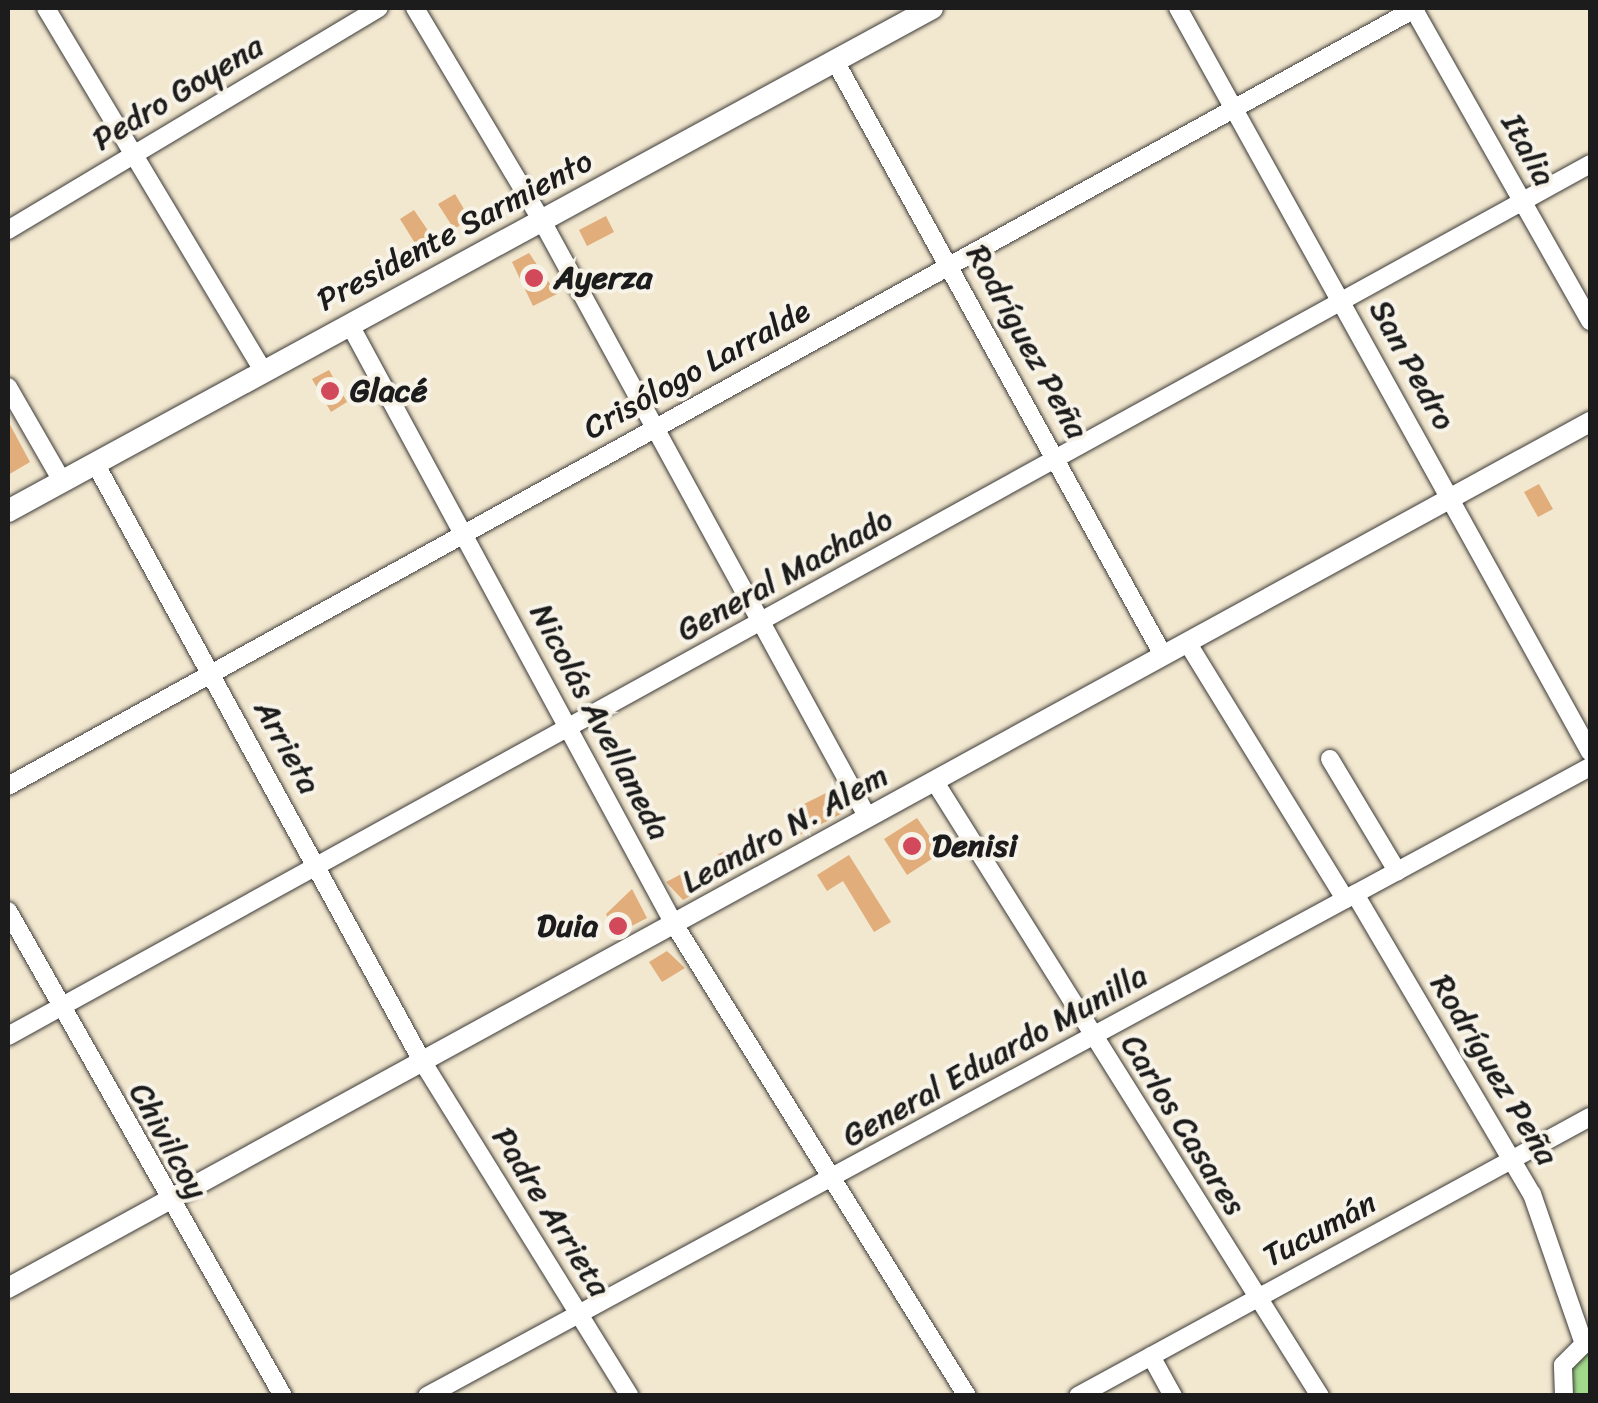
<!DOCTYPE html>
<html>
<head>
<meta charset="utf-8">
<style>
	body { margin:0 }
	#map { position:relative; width:1598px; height:1403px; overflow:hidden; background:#f2e7cf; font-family:Sriracha,sans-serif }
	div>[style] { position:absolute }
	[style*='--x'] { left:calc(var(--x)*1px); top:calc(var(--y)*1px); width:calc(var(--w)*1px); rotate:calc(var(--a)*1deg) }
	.green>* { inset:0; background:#a2da8c }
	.building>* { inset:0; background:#e0ad7b }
	.roads { filter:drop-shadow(0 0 2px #3c3a37) drop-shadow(0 0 2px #3c3a37) }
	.minor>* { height:18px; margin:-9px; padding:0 9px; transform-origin:9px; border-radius:9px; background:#fff }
	.tertiary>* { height:20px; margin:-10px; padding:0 10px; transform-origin:10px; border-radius:10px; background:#fff }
	.secondary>* { height:22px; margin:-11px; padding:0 11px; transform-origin:11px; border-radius:11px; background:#fff }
	.dots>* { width:28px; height:28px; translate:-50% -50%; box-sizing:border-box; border:5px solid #f7f3e8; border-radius:50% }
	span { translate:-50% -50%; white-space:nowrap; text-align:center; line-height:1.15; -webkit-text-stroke:8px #f7f3e8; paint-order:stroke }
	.street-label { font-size:32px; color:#1c1c1c }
	.poi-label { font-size:32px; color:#1c1c1c; font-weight:700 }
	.left { translate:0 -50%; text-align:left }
	.right { translate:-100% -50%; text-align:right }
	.frame { position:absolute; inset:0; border:10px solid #1c1c1c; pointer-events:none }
</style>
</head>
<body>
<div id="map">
	<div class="green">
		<i style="clip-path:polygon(1590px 1341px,1590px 1395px,1568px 1395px,1572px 1355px)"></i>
	</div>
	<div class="building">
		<i style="clip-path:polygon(455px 194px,470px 219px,454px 229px,438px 204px)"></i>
		<i style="clip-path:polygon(414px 210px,433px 238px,418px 248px,400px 219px)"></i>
		<i style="clip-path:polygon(606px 216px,614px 232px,587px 246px,579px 230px)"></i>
		<i style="clip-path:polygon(529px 253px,557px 294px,533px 306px,512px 262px)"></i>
		<i style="clip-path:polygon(329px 370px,347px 402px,331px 412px,312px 379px)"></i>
		<i style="clip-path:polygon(8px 421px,30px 462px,8px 475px)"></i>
		<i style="clip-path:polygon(1539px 484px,1553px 509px,1538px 517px,1524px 492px)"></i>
		<i style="clip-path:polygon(834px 789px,841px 814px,796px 837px,784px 814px)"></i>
		<i style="clip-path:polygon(917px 818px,941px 853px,907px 875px,884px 839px)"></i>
		<i style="clip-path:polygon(757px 840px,765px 856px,728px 873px,718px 854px)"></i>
		<i style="clip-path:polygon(849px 855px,891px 922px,874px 932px,843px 881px,827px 891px,817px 875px)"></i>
		<i style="clip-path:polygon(687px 871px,698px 892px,683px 900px,666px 882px)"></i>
		<i style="clip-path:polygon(632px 889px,647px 918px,616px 934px,606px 914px)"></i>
		<i style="clip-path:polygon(667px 951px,685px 968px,662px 982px,649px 962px)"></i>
	</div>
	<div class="roads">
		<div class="minor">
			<i style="--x:46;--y:8;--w:423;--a:59.1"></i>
			<i style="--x:415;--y:8;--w:248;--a:59.2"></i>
			<i style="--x:542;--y:221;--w:680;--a:61.36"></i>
			<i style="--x:1178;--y:8;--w:850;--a:61.02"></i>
			<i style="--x:1413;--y:8;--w:360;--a:60.5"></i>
			<i style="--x:835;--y:61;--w:679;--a:61.09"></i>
			<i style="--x:8;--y:230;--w:432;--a:-30.9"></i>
			<i style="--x:350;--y:325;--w:681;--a:61.59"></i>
			<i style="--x:674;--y:924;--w:556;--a:58.17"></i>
			<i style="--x:8;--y:387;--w:108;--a:60.1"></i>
			<i style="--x:95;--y:463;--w:682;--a:61.33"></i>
			<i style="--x:422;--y:1061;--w:394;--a:58.2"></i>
			<i style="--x:1187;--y:642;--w:302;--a:58.4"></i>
			<i style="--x:1330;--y:759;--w:131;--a:59.1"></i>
			<i style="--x:935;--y:782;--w:725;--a:57.91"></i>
			<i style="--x:8;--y:786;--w:1609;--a:-28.92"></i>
			<i style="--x:1355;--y:894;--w:348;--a:59.5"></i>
			<i style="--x:1532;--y:1194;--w:156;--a:70.9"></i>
			<i style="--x:8;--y:911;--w:558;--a:60.45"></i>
			<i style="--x:8;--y:1036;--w:1806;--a:-28.86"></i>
			<i style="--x:1151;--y:1356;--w:46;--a:61.2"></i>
			<i style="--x:427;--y:1396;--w:1322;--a:-28.41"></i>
			<i style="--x:1078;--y:1396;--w:583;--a:-28.59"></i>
			<i style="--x:1564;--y:1396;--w:31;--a:-92"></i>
			<i style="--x:1563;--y:1365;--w:38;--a:-45"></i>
		</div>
		<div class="tertiary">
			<i style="--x:8;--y:1288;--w:1804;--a:-28.7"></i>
		</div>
		<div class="secondary">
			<i style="--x:8;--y:511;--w:1052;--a:-28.56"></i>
		</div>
	</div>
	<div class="dots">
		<i style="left:534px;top:278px;background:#d1495b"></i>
		<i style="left:330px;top:391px;background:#d1495b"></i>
		<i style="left:912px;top:846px;background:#d1495b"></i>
		<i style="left:618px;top:926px;background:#d1495b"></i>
	</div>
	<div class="street-label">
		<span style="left:178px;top:93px;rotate:-31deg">Pedro Goyena</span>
		<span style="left:1528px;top:150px;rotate:61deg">Italia</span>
		<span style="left:455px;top:231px;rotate:-28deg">Presidente Sarmiento</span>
		<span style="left:1027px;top:342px;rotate:61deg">Rodríguez Peña</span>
		<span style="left:1412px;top:365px;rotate:61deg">San Pedro</span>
		<span style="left:697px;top:370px;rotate:-29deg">Crisólogo Larralde</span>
		<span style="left:785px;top:575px;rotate:-29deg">General Machado</span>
		<span style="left:600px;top:722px;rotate:62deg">Nicolás Avellaneda</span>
		<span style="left:287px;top:747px;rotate:61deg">Arrieta</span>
		<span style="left:785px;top:829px;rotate:-29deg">Leandro N. Alem</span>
		<span style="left:995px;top:1056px;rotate:-29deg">General Eduardo Munilla</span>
		<span style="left:1494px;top:1070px;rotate:59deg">Rodríguez Peña</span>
		<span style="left:1183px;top:1125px;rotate:58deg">Carlos Casares</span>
		<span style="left:168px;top:1141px;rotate:61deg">Chivilcoy</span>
		<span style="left:551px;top:1212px;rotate:58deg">Padre Arrieta</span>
		<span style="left:1320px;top:1230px;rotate:-28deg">Tucumán</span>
	</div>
	<div class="poi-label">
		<span class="left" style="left:554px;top:278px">Ayerza</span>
		<span class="left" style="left:350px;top:391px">Glacé</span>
		<span class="left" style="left:932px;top:846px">Denisi</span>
		<span class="right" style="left:598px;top:926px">Duia</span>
	</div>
	<div class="frame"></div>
</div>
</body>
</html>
